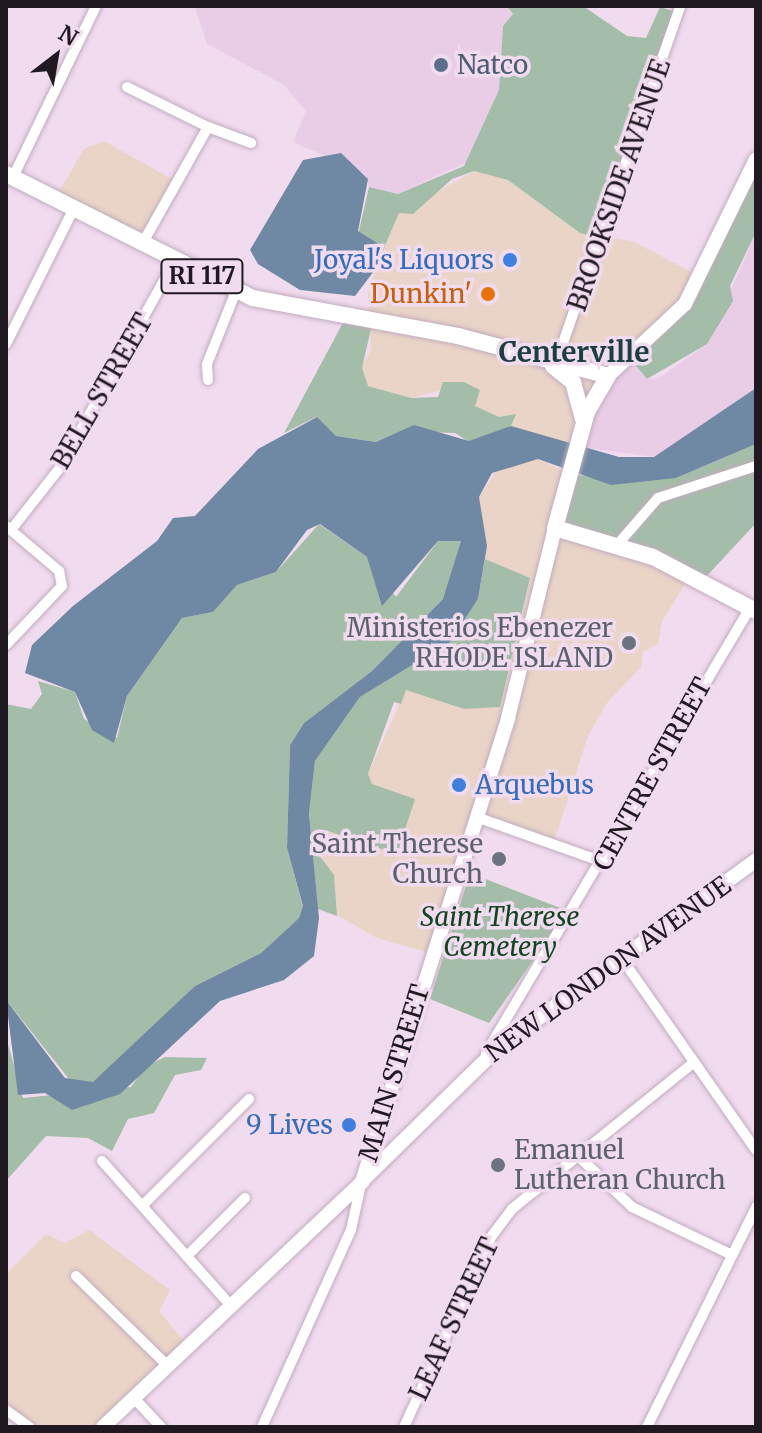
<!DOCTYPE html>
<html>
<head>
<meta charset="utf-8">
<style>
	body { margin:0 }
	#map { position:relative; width:762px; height:1433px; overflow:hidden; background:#f1dbef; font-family:Merriweather,serif }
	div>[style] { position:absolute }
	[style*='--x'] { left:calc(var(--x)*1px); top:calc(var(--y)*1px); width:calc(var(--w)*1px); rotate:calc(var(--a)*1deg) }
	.commercial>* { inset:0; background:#e9d4c7 }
	.built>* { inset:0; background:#e9cde7 }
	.green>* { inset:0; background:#a4bda8 }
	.water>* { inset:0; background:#6f88a4 }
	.roads { filter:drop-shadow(0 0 2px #c1acbf) drop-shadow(0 0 2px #c1acbf) }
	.minor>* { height:10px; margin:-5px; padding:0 5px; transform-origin:5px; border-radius:5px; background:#fff }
	.secondary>* { height:14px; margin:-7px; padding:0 7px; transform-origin:7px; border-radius:7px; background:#fff }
	.primary>* { height:16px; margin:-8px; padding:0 8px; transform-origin:8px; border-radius:8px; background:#fff }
	.dots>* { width:22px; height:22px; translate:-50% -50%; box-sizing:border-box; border:4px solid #f1dbef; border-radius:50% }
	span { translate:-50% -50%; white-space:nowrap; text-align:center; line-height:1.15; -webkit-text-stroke:7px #f1dbef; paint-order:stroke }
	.shield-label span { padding:2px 6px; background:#f1dbef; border:2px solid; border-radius:6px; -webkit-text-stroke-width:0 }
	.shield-label { font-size:24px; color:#211921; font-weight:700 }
	.service-label { font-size:26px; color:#4e5e75 }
	.left { translate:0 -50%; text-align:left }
	.street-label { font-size:26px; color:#211921 }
	.shop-label { font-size:26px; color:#366cbe }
	.right { translate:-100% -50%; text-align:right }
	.food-label { font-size:26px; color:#c56008 }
	.worship-label { font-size:26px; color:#5b616d }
	.park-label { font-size:26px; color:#144521; font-style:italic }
	.neighbourhood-label { font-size:28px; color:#1b3e40; font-weight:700 }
	.frame { position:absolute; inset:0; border:8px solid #211921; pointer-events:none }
	.north { position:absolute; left:16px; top:16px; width:80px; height:80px; -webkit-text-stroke:6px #f1dbef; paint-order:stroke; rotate:31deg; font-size:22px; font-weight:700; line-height:32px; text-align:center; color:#211921 }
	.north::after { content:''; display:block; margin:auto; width:28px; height:36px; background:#211921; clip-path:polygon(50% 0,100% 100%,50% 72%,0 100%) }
</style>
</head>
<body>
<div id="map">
	<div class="commercial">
		<i style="clip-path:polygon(104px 141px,179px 183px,143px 243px,56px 197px,84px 149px)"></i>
		<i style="clip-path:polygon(474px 171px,508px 180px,580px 233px,632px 241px,699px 276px,573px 446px,511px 426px,515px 415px,498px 417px,475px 406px,458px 386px,411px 398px,368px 386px,361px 368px,371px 350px,368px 293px,385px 241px,399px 213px)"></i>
		<i style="clip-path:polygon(538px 459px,568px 473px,690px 576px,662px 621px,658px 644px,643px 652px,641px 667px,607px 703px,588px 736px,555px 839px,478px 817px,430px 953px,377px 938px,333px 913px,335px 894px,319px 848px,325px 829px,371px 784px,368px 774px,406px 689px,464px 709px,500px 707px,530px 579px,485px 559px,479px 497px,499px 467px)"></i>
		<i style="clip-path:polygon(89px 1230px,170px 1290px,159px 1311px,188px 1346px,103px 1427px,31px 1427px,6px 1408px,6px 1274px,46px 1234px,65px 1243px)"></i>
	</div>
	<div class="built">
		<i style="clip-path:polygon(507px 6px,513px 14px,503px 26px,499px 90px,467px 162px,398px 194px,369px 187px,364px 173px,293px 142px,306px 111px,284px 85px,207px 44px,195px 8px)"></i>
		<i style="clip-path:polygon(756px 233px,756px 388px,655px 457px,578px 447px,586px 414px,631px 360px,647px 379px,659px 378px,707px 344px)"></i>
	</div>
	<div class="green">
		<i style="clip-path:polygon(507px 6px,583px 6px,627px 36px,646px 38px,660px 7px,677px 12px,599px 238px,580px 233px,508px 180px,474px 171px,452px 179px,413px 214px,399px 213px,380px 257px,358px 235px,369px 187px,398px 194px,464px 166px,499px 90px,503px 26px,513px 14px)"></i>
		<i style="clip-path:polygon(756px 161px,756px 232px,730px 286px,733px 301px,707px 344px,647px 379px,631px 360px,684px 306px)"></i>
		<i style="clip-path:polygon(345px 319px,372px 324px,362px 368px,368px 386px,411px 398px,438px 397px,443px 382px,464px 382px,480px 390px,475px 406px,499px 417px,516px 414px,511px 426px,469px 442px,455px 433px,402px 431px,376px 442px,336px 436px,316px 417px,284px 433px)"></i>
		<i style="clip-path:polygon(756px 444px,756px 523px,703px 580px,558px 528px,569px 475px,676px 478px)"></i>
		<i style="clip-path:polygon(319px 524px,367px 557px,396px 597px,438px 541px,461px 541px,455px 575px,443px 599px,372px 671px,304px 723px,290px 745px,287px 848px,303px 907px,299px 918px,261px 953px,195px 986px,112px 1068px,93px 1082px,73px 1084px,6px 1000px,6px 704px,31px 709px,42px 694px,38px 681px,75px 692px,84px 719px,117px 738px,127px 696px,182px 618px,213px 612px,237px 585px,276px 572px)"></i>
		<i style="clip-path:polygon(485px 559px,530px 578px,500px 707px,464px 709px,406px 690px,401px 704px,394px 702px,368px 774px,372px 784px,415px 799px,397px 854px,325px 830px,319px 855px,334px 875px,337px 916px,318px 909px,309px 814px,315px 761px,360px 697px,450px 642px,478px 599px)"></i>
		<i style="clip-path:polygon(470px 873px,568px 911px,489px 1023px,430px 999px)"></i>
		<i style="clip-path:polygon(6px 1037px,23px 1098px,131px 1087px,146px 1066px,165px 1057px,207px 1058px,201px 1070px,175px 1075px,154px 1113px,128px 1119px,112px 1151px,88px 1138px,46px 1136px,6px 1181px)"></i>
	</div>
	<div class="water">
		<i style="clip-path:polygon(341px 153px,368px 179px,358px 231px,382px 246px,377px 267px,355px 296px,300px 290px,258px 264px,250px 250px,303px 160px)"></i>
		<i style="clip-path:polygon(756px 388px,756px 444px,676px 478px,611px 485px,538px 459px,492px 473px,479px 497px,487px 546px,478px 599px,450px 642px,360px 697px,315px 761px,309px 814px,319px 918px,314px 956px,284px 980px,220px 1001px,120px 1094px,72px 1110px,45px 1093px,18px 1095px,6px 1000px,65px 1078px,93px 1082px,195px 986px,261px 953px,299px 918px,303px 906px,287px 848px,290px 745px,304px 723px,372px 671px,443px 599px,461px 541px,438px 541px,382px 606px,367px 557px,320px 524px,307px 530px,276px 572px,237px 585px,213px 612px,182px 618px,127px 696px,114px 743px,92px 730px,75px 692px,25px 673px,32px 645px,73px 606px,157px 541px,173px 518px,195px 516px,258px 449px,317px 417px,336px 436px,376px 442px,414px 425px,469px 441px,511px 426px,619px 457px,654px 457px)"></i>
	</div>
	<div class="roads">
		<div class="minor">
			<i style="--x:127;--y:87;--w:90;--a:26.3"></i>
			<i style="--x:208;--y:127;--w:134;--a:119.4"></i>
			<i style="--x:208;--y:127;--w:46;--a:20.4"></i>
			<i style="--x:13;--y:177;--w:190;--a:-64.1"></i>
			<i style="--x:6;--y:344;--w:152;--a:-63.4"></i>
			<i style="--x:556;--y:363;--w:378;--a:-70.8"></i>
			<i style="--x:208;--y:380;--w:16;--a:-94"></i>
			<i style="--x:207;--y:364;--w:79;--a:-68.3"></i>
			<i style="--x:6;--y:526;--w:70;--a:40.3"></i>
			<i style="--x:59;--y:571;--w:15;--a:79"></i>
			<i style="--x:62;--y:586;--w:81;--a:133.5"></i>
			<i style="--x:11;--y:530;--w:78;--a:-51.8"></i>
			<i style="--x:59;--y:469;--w:238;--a:-60.9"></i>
			<i style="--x:617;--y:545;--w:62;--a:-48.9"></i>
			<i style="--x:658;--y:498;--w:103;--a:-18.1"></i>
			<i style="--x:476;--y:817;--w:135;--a:19.5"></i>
			<i style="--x:620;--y:956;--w:237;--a:55"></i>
			<i style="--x:486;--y:1053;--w:517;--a:-59.32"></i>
			<i style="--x:577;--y:1155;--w:76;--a:43.4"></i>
			<i style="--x:632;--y:1207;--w:111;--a:25.6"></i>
			<i style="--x:102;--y:1161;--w:194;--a:48.3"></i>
			<i style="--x:143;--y:1205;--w:150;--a:-45"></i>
			<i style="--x:187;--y:1256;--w:82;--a:-45"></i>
			<i style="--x:76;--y:1276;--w:129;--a:44.4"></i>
			<i style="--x:134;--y:1398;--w:40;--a:47"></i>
			<i style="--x:6;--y:1410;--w:29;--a:36"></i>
			<i style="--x:262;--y:1427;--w:216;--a:-65.7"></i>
			<i style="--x:351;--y:1230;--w:47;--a:-77.7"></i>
			<i style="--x:404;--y:1427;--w:209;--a:-65.4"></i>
			<i style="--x:491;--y:1237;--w:35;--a:-53"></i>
			<i style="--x:512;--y:1209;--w:234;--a:-38.9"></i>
			<i style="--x:647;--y:1427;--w:246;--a:-63.6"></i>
		</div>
		<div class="secondary">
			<i style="--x:608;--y:376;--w:105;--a:-43.1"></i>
			<i style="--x:685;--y:304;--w:161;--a:-63.9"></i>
			<i style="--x:362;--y:1181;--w:192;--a:-44.4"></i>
			<i style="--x:499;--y:1047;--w:318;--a:-36"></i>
			<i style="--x:103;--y:1427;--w:357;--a:-43.4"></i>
			<i style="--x:362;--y:1182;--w:486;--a:-72.5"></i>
			<i style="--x:508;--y:718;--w:196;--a:-76.1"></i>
		</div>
		<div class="primary">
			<i style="--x:6;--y:174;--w:276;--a:26.7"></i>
			<i style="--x:253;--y:298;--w:208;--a:10.5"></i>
			<i style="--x:458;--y:336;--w:155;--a:14.9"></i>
			<i style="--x:608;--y:376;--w:42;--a:120.3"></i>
			<i style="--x:587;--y:412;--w:120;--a:105.4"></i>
			<i style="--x:555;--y:528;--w:102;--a:16.5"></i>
			<i style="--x:653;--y:557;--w:116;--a:27.7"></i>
			<i style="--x:553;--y:366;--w:26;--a:39"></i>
			<i style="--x:573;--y:382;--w:38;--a:75"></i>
		</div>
	</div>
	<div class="dots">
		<i style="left:441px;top:65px;background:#5c6f8a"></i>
		<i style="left:510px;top:260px;background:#3f7fe0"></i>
		<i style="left:488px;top:294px;background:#e8710a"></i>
		<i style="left:629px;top:643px;background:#6b7280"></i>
		<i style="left:459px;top:785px;background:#3f7fe0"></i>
		<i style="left:499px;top:859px;background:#6b7280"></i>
		<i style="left:349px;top:1125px;background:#3f7fe0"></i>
		<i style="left:498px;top:1165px;background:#6b7280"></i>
	</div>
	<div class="shield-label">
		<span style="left:202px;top:276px">RI 117</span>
	</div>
	<div class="service-label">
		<span class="left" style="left:457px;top:65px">Natco</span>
	</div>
	<div class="street-label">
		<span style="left:619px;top:185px;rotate:-71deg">BROOKSIDE AVENUE</span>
		<span style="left:102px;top:391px;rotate:-60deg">BELL STREET</span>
		<span style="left:652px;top:774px;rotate:-61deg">CENTRE STREET</span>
		<span style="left:608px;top:969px;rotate:-36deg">NEW LONDON AVENUE</span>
		<span style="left:394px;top:1073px;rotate:-73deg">MAIN STREET</span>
		<span style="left:454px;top:1319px;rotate:-65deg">LEAF STREET</span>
	</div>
	<div class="shop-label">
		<span class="right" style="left:494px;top:260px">Joyal's Liquors</span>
		<span class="left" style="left:475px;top:785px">Arquebus</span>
		<span class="right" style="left:333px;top:1125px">9 Lives</span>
	</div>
	<div class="food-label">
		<span class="right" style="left:472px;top:294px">Dunkin'</span>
	</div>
	<div class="worship-label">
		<span class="right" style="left:613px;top:643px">Ministerios Ebenezer<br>RHODE ISLAND</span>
		<span class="right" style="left:483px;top:859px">Saint Therese<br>Church</span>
		<span class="left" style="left:514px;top:1165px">Emanuel<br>Lutheran Church</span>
	</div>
	<div class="park-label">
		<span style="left:500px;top:932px">Saint Therese<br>Cemetery</span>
	</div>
	<div class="neighbourhood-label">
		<span style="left:574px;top:352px">Centerville</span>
	</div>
	<div class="frame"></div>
	<div class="north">N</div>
</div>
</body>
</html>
